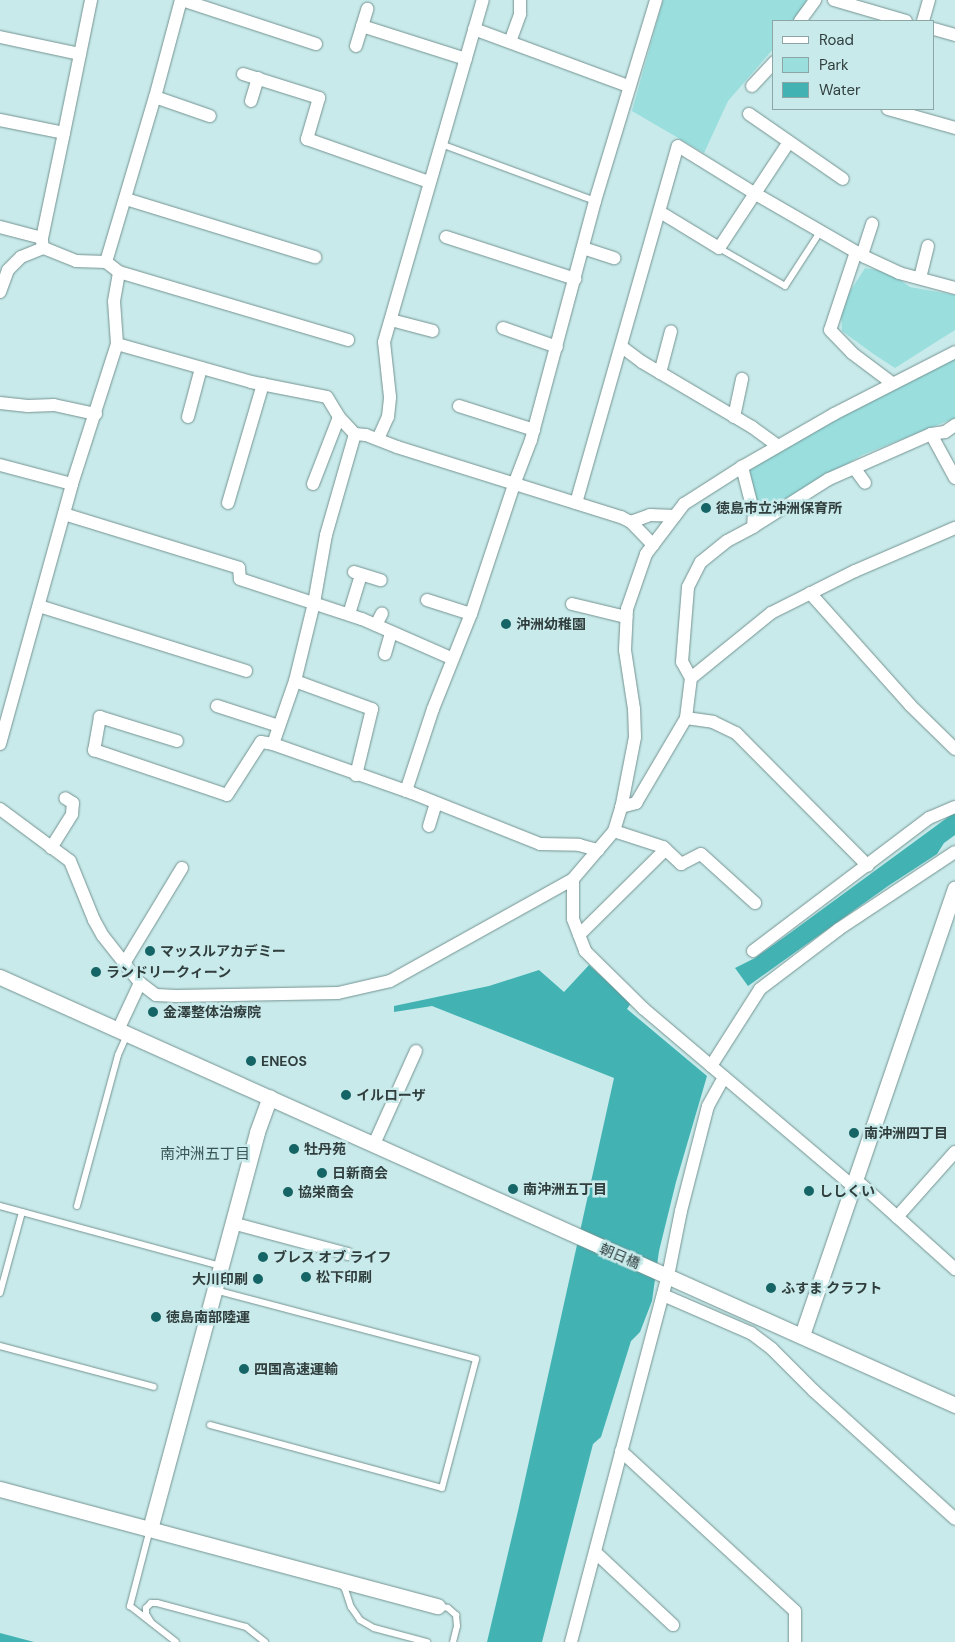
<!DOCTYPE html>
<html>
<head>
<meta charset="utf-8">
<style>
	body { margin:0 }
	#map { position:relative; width:955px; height:1642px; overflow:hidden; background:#c9eaea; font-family:"DM Sans","Noto Sans JP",sans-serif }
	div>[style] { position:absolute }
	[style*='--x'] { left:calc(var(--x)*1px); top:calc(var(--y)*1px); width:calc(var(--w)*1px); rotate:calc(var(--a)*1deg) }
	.green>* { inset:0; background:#9adede }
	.water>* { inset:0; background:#42b2b3 }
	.roads { filter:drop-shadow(0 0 1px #749392) drop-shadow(0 0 1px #749392) }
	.service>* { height:6px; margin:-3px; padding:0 3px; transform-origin:3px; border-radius:3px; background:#fff }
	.minor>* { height:12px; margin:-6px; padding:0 6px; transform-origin:6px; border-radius:6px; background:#fff }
	.tertiary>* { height:15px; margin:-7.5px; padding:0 7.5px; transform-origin:7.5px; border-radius:7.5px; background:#fff }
	.dots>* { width:14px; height:14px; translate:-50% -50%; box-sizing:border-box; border:2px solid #c9eaea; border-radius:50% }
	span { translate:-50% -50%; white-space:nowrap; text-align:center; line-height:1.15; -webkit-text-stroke:5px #c9eaea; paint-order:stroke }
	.poi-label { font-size:14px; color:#313e3e; font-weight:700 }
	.left { translate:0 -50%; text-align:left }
	.right { translate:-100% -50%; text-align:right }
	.street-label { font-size:14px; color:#313e3e }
	.neighbourhood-label { font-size:15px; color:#385555 }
	.legend { position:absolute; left:772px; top:20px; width:162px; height:90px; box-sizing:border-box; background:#c9eaea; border:1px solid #8ca5a5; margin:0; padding:6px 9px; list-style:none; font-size:15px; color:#313e3e }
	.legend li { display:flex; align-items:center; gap:10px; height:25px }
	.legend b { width:25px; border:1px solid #8ca5a5 }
</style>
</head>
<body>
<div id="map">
	<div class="green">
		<i style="clip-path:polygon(663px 0,807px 0,794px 21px,774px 21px,774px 48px,728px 101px,704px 153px,632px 111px)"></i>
		<i style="clip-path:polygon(865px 268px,889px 272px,910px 287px,955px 295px,955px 330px,895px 368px,875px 355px,842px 331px,841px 313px,847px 296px)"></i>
		<i style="clip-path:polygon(955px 358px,955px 418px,862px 455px,760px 516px,749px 469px,834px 419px)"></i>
	</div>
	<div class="water">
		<i style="clip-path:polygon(955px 812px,955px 835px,944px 843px,937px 854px,888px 886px,748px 986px,735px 968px,755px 958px,790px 933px)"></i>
		<i style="clip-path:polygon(589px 965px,631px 1003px,627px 1009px,707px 1076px,676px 1182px,659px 1251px,652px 1301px,640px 1332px,631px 1341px,601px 1437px,593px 1444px,542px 1642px,487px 1642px,518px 1511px,614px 1078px,432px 1006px,394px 1012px,394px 1006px,489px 986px,539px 970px,564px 992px)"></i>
		<i style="clip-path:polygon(0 1633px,34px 1642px,0 1642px)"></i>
	</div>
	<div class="roads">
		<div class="service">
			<i style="--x:441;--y:144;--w:164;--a:20.3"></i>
			<i style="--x:719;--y:248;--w:76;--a:29.9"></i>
			<i style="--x:785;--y:286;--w:64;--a:-57.1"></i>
			<i style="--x:0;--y:1206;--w:229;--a:15.2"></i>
			<i style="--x:77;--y:1206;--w:156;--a:-74.8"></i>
			<i style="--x:118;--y:1055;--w:22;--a:-66"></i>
			<i style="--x:0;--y:1293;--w:84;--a:-74.8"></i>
			<i style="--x:0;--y:1346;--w:159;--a:14.9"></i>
			<i style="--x:210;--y:1425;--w:240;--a:15.2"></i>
			<i style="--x:442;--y:1488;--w:133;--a:-75.2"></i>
			<i style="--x:476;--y:1359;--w:270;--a:-165.2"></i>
			<i style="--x:150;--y:1529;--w:80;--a:104.6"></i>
			<i style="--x:130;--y:1606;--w:58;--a:38"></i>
			<i style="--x:340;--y:1583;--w:8;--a:50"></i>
			<i style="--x:345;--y:1589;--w:19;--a:72"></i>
			<i style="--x:351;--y:1607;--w:16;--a:55"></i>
			<i style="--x:360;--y:1620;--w:16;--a:30"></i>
			<i style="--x:374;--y:1628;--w:55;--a:14.8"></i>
			<i style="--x:438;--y:1606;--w:10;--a:11"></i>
			<i style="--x:448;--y:1608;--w:11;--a:41"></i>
			<i style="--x:456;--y:1615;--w:11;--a:85"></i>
			<i style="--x:457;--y:1626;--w:16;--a:104"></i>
			<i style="--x:151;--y:1622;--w:9;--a:-122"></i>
			<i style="--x:146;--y:1614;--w:6;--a:-90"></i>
			<i style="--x:146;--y:1608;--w:7;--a:-45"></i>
			<i style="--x:151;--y:1603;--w:6;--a:0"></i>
			<i style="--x:157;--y:1603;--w:92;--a:15.1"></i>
			<i style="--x:246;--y:1627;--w:24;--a:38"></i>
		</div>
		<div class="minor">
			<i style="--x:182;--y:0;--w:141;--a:18.2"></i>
			<i style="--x:834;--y:0;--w:75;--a:16.3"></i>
			<i style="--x:800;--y:21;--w:26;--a:-54"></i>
			<i style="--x:923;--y:21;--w:22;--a:-74"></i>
			<i style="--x:362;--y:26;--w:109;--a:17.6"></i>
			<i style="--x:474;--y:29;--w:164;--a:20.3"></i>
			<i style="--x:934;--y:29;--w:22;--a:16"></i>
			<i style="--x:0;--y:37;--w:82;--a:12"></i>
			<i style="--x:510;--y:42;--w:30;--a:-70"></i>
			<i style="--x:520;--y:14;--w:14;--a:-90"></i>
			<i style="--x:356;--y:46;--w:39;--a:-73"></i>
			<i style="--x:243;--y:74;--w:80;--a:17.5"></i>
			<i style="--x:319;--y:98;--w:43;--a:106.3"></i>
			<i style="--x:307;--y:139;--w:129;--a:19.4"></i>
			<i style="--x:752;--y:86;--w:33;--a:-47"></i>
			<i style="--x:155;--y:97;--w:58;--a:19.1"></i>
			<i style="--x:251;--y:101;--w:24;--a:-73"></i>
			<i style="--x:888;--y:109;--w:70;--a:15.8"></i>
			<i style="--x:749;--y:114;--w:114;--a:34.7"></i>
			<i style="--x:0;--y:120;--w:65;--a:11.5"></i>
			<i style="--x:64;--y:133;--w:107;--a:101.8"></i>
			<i style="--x:42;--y:238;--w:43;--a:-165.3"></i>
			<i style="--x:64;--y:133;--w:136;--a:-78.5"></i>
			<i style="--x:126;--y:199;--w:198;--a:17.1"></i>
			<i style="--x:660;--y:212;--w:69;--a:31.4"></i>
			<i style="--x:719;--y:248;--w:127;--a:-56.6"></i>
			<i style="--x:446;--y:237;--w:136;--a:18"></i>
			<i style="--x:583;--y:248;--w:33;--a:18"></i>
			<i style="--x:856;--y:252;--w:82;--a:108.4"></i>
			<i style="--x:830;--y:330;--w:32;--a:46"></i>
			<i style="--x:852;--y:353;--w:50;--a:36.9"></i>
			<i style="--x:862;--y:255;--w:33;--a:-72"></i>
			<i style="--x:106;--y:262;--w:172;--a:-73.5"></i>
			<i style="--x:155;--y:97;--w:100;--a:-75"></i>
			<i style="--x:119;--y:272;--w:239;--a:16.5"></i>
			<i style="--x:920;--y:278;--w:33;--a:-76"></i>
			<i style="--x:0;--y:292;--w:23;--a:-70"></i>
			<i style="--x:8;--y:270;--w:18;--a:-45"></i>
			<i style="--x:21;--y:257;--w:24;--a:-22"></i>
			<i style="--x:43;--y:248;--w:7;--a:-98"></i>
			<i style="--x:391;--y:320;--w:43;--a:14.7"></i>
			<i style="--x:503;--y:328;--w:57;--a:19.4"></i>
			<i style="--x:117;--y:344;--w:139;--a:15.8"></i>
			<i style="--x:251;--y:382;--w:77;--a:11.2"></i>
			<i style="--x:327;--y:397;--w:23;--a:59"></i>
			<i style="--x:339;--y:417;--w:23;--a:47"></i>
			<i style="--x:355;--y:434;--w:11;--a:5"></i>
			<i style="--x:366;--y:435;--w:33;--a:21"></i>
			<i style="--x:397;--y:447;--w:235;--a:17.4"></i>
			<i style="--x:621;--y:517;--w:11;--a:27"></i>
			<i style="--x:631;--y:522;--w:32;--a:46"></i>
			<i style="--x:622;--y:347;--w:25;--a:37"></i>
			<i style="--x:642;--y:362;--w:128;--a:30.6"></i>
			<i style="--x:752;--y:427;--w:32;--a:36"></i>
			<i style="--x:660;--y:373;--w:43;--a:-75.3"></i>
			<i style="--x:0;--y:403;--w:28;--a:6"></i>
			<i style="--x:28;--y:406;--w:26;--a:-2"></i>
			<i style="--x:54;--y:405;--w:43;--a:12.1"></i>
			<i style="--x:459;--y:406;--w:79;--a:17.7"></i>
			<i style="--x:188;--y:417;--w:51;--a:-75.1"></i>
			<i style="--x:734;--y:417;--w:39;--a:-78"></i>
			<i style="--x:931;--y:434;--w:50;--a:61.4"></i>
			<i style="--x:378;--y:439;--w:24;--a:-66"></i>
			<i style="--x:388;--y:417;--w:20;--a:-84"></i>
			<i style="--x:390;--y:397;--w:55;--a:-96.2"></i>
			<i style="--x:384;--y:342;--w:356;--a:-73.9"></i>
			<i style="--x:0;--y:465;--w:74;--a:14.8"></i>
			<i style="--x:855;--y:469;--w:17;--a:54"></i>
			<i style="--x:313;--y:484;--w:72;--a:-68.8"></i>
			<i style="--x:228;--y:503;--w:124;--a:-73.6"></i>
			<i style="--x:576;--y:503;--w:371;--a:-74.1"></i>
			<i style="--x:678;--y:146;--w:89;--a:31.7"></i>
			<i style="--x:754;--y:193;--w:128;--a:30"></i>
			<i style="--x:865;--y:257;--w:38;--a:25"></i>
			<i style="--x:899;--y:273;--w:58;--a:15"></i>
			<i style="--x:64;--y:514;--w:183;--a:17.1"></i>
			<i style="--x:239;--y:568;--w:11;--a:85"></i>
			<i style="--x:240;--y:579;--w:128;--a:18.2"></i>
			<i style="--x:362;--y:619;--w:99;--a:23.7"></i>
			<i style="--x:631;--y:522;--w:20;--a:-20"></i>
			<i style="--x:650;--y:515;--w:25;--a:2"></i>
			<i style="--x:753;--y:527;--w:90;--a:-32.3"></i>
			<i style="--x:829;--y:479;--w:111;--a:-23.8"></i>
			<i style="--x:931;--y:434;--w:14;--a:-8"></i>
			<i style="--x:945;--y:432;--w:12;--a:-35"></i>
			<i style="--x:354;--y:572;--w:28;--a:17"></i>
			<i style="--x:810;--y:593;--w:150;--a:48.2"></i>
			<i style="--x:910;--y:705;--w:63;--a:44.4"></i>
			<i style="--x:427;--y:600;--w:46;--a:17.7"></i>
			<i style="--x:572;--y:604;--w:56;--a:13.5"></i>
			<i style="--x:39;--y:606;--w:217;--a:17.4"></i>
			<i style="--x:349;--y:614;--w:41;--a:-72.9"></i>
			<i style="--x:376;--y:625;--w:13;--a:-63"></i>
			<i style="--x:385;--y:654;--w:22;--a:-74"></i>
			<i style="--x:691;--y:678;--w:103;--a:-39.1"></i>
			<i style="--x:771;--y:613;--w:94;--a:-26.6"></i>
			<i style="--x:855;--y:571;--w:109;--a:-23.3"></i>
			<i style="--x:295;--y:681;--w:82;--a:20"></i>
			<i style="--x:372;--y:709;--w:68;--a:103.6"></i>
			<i style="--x:217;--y:706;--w:65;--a:17.9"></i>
			<i style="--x:686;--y:718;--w:40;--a:-82.9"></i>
			<i style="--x:691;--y:678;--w:18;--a:-119"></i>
			<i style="--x:682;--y:662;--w:75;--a:-85.4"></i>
			<i style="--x:688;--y:587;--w:28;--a:-63"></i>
			<i style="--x:701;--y:562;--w:33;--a:-39"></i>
			<i style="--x:727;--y:541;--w:30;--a:-28"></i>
			<i style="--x:753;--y:527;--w:13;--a:-86"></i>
			<i style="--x:754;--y:514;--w:49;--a:-104.3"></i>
			<i style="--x:177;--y:741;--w:81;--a:-162.7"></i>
			<i style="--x:100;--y:717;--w:34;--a:100"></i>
			<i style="--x:94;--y:750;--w:140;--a:18.7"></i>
			<i style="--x:227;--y:795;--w:63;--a:-57.3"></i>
			<i style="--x:261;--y:742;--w:12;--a:9"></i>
			<i style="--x:273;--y:744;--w:67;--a:-70.8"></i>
			<i style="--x:295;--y:681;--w:80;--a:-76.3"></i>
			<i style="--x:314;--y:603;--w:69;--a:-80"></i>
			<i style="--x:326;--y:535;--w:105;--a:-74"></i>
			<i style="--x:0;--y:744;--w:270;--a:-74.5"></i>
			<i style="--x:72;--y:484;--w:147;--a:-72.2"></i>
			<i style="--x:117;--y:344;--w:43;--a:-94"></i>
			<i style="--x:114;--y:301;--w:29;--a:-80"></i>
			<i style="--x:119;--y:272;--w:16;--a:-142"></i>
			<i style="--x:106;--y:262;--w:30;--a:-178"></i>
			<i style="--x:76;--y:261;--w:35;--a:-158"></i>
			<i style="--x:273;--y:744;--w:147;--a:19.4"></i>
			<i style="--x:412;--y:793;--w:138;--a:21.7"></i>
			<i style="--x:540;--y:844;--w:39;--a:1"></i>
			<i style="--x:579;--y:845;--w:20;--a:15"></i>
			<i style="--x:406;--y:791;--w:86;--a:-71.8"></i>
			<i style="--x:433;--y:709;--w:102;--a:-68.2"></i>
			<i style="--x:471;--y:614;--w:139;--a:-71.6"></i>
			<i style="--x:515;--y:482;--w:45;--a:-69.1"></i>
			<i style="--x:531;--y:440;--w:247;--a:-75"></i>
			<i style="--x:595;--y:201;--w:210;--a:-73.1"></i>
			<i style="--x:621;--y:807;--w:16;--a:-15"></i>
			<i style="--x:636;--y:803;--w:99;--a:-59.5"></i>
			<i style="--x:686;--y:718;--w:27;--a:8"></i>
			<i style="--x:713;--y:722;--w:25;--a:26"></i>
			<i style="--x:736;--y:733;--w:187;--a:45.2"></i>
			<i style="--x:0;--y:809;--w:87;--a:36.6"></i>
			<i style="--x:70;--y:861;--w:64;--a:67.9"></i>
			<i style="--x:94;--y:920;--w:18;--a:61"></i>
			<i style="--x:103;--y:936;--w:60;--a:51.8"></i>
			<i style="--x:140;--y:983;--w:20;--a:37"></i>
			<i style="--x:156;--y:995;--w:20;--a:3"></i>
			<i style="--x:176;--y:996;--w:162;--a:-1.1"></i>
			<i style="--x:338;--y:993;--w:53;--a:-13"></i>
			<i style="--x:390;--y:981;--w:210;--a:-29.1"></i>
			<i style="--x:573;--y:879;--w:63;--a:-49.5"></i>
			<i style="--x:614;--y:831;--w:28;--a:-73"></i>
			<i style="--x:622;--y:804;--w:68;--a:-79"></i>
			<i style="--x:635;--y:737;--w:28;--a:-92"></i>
			<i style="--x:634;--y:709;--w:60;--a:-98.7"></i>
			<i style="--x:625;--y:650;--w:41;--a:-87.2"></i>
			<i style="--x:627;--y:609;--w:58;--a:-70.9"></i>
			<i style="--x:646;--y:554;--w:63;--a:-52.8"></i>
			<i style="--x:684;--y:504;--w:69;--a:-32.5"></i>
			<i style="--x:742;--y:467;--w:106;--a:-29.9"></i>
			<i style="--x:834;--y:414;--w:136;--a:-27.1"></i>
			<i style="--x:429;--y:826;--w:24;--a:-73"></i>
			<i style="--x:614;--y:831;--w:52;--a:18.1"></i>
			<i style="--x:663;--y:847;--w:25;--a:43"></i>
			<i style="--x:681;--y:864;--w:22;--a:-27"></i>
			<i style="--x:701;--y:854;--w:73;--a:42.2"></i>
			<i style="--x:51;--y:848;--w:40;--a:-58"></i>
			<i style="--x:72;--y:814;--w:11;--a:-85"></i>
			<i style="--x:73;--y:803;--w:9;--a:-148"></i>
			<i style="--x:573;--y:879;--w:40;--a:90"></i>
			<i style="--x:573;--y:919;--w:34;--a:69"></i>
			<i style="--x:585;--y:951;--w:83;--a:44.5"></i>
			<i style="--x:644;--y:1009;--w:274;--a:40.3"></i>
			<i style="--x:579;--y:935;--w:122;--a:-44.7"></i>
			<i style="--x:753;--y:951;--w:221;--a:-37.1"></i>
			<i style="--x:929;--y:818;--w:28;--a:-23"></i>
			<i style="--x:125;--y:962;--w:110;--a:-58.8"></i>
			<i style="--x:118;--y:1030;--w:52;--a:-64.9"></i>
			<i style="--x:711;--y:1066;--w:91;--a:-57.5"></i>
			<i style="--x:760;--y:989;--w:99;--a:-37.2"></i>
			<i style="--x:839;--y:929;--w:139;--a:-33.6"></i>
			<i style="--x:374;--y:1144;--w:102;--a:-65.7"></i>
			<i style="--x:855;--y:1179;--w:135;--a:42"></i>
			<i style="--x:897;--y:1217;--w:87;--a:-48.3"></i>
			<i style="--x:232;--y:1223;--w:120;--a:15"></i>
			<i style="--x:663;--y:1295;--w:96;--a:23.4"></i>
			<i style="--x:751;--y:1333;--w:26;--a:37"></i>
			<i style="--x:772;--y:1349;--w:59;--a:45"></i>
			<i style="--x:814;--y:1391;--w:190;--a:42.2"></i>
			<i style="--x:621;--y:1451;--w:236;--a:42.6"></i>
			<i style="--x:795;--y:1611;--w:31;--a:90"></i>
			<i style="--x:595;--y:1552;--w:107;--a:43.1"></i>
			<i style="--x:571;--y:1642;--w:379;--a:-75.2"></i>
			<i style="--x:668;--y:1276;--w:66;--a:-78.7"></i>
			<i style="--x:681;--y:1211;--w:108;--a:-75.6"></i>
			<i style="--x:708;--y:1106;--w:33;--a:-61"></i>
		</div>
		<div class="tertiary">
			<i style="--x:0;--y:977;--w:1047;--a:24.14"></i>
			<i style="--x:802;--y:1335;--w:472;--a:-71.1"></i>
			<i style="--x:0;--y:1489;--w:453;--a:15"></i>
			<i style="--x:150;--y:1529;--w:411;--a:-74.9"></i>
			<i style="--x:257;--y:1132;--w:37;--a:-70"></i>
		</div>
	</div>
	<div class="dots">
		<i style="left:706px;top:508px;background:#166566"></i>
		<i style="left:506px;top:624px;background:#166566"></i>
		<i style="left:150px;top:951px;background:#166566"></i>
		<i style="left:96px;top:972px;background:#166566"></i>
		<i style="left:153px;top:1012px;background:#166566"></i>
		<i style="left:251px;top:1061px;background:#166566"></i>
		<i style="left:346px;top:1095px;background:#166566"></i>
		<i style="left:854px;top:1133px;background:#166566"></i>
		<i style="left:294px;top:1149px;background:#166566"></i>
		<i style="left:322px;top:1173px;background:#166566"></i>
		<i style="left:513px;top:1189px;background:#166566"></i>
		<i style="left:809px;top:1191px;background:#166566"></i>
		<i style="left:288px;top:1192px;background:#166566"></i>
		<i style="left:263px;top:1257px;background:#166566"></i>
		<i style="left:306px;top:1277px;background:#166566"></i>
		<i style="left:258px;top:1279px;background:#166566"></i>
		<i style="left:771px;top:1288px;background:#166566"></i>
		<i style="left:156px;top:1317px;background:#166566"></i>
		<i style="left:244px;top:1369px;background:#166566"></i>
	</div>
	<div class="poi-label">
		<span class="left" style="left:716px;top:508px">徳島市立沖洲保育所</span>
		<span class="left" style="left:516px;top:624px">沖洲幼稚園</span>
		<span class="left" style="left:160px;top:951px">マッスルアカデミー</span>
		<span class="left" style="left:106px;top:972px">ランドリークィーン</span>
		<span class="left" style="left:163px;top:1012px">金澤整体治療院</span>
		<span class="left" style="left:261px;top:1061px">ENEOS</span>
		<span class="left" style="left:356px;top:1095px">イルローザ</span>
		<span class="left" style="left:864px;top:1133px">南沖洲四丁目</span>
		<span class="left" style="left:304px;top:1149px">牡丹苑</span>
		<span class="left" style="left:332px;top:1173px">日新商会</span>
		<span class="left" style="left:523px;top:1189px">南沖洲五丁目</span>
		<span class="left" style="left:819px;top:1191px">ししくい</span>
		<span class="left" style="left:298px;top:1192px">協栄商会</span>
		<span class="left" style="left:273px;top:1257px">ブレス オブ ライフ</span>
		<span class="left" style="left:316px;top:1277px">松下印刷</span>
		<span class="right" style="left:248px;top:1279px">大川印刷</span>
		<span class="left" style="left:781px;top:1288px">ふすま クラフト</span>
		<span class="left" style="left:166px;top:1317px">徳島南部陸運</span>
		<span class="left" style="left:254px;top:1369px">四国高速運輸</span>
	</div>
	<div class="street-label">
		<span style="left:620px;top:1256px;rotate:23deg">朝日橋</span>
	</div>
	<div class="neighbourhood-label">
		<span style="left:205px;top:1155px">南沖洲五丁目</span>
	</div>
	<ul class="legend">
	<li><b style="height:6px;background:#fff"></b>Road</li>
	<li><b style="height:14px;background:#9adede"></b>Park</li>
	<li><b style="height:14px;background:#42b2b3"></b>Water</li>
	</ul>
</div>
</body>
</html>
